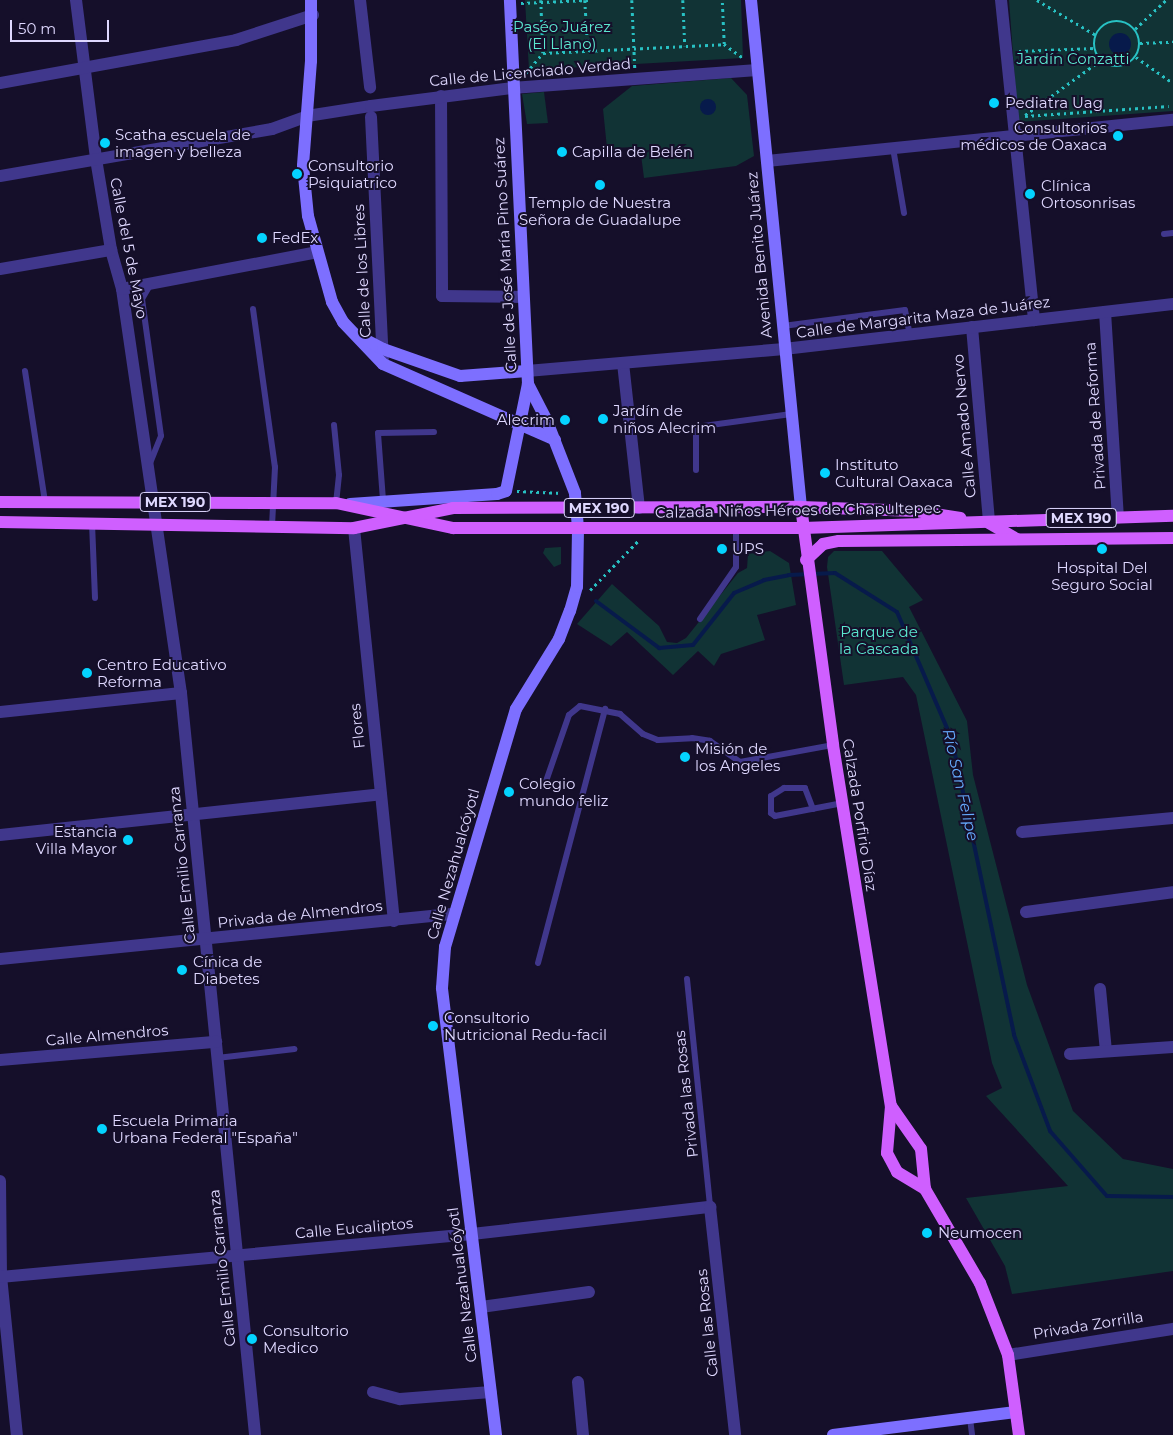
<!DOCTYPE html>
<html>
<head>
<meta charset="utf-8">
<style>
	body { margin:0 }
	#map { position:relative; width:1173px; height:1435px; overflow:hidden; background:#150f2a; font-family:Montserrat,sans-serif }
	div>[style] { position:absolute }
	[style*='--x'] { left:calc(var(--x)*1px); top:calc(var(--y)*1px); width:calc(var(--w)*1px); rotate:calc(var(--a)*1deg) }
	.green>* { inset:0; background:#113335 }
	.water>* { inset:0; background:#071a4b }
	.round { border-radius:50% }
	.stream>* { height:4px; margin:-2px; padding:0 2px; transform-origin:2px; border-radius:2px; background:#071a4b }
	.path>* { height:2.5px; margin-top:-1.25px; transform-origin:0; background:repeating-linear-gradient(90deg,#28c1c3 0 2.5px,transparent 0 6.5px) }
	.path>.ring { margin:-1.25px; padding:0; box-sizing:content-box; background:none; border:2.5px solid #28c1c3; border-radius:50% }
	.lane>* { height:6px; margin:-3px; padding:0 3px; transform-origin:3px; border-radius:3px; background:#40378c }
	.street>* { height:12px; margin:-6px; padding:0 6px; transform-origin:6px; border-radius:6px; background:#40378c }
	.secondary>* { height:12px; margin:-6px; padding:0 6px; transform-origin:6px; border-radius:6px; background:#7d6fff }
	.primary>* { height:12px; margin:-6px; padding:0 6px; transform-origin:6px; border-radius:6px; background:#cf5fff }
	.dots>* { width:14px; height:14px; translate:-50% -50%; box-sizing:border-box; border:2px solid #150f2a; border-radius:50% }
	span { translate:-50% -50%; white-space:nowrap; text-align:center; line-height:1.15; -webkit-text-stroke:4px #150f2a; paint-order:stroke }
	.shield-label span { padding:1px 4px; background:#150f2a; border:1px solid; border-radius:4px; -webkit-text-stroke-width:0 }
	.shield-label { font-size:14px; color:#dfd8ff; font-weight:700 }
	.park-label { font-size:15px; color:#5be8d0 }
	.street-label { font-size:15px; color:#dfd8ff }
	.poi-label { font-size:15px; color:#dfd8ff }
	.left { translate:0 -50%; text-align:left }
	.right { translate:-100% -50%; text-align:right }
	.water-label { font-size:16px; color:#66acff; font-style:italic }
	.scale { position:absolute; left:10px; top:20px; width:99px; height:22px; box-sizing:border-box; border:2px solid #dfd8ff; border-top:0; padding-left:6px; font-size:15px; line-height:18px; white-space:nowrap; color:#dfd8ff; -webkit-text-stroke:4px #150f2a; paint-order:stroke }
</style>
</head>
<body>
<div id="map">
	<div class="green">
		<i style="clip-path:polygon(525px 0,741px 0,743px 58px,529px 70px)"></i>
		<i style="clip-path:polygon(1009px 0,1173px 0,1173px 111px,1018px 122px)"></i>
		<i style="clip-path:polygon(731px 78px,747px 95px,754px 156px,736px 166px,644px 178px,640px 147px,607px 148px,603px 109px,632px 86px)"></i>
		<i style="clip-path:polygon(544px 92px,548px 123px,527px 124px,522px 94px)"></i>
		<i style="clip-path:polygon(561px 547px,561px 564px,554px 567px,543px 553px,545px 548px)"></i>
		<i style="clip-path:polygon(770px 551px,789px 563px,796px 605px,757px 615px,765px 640px,721px 654px,714px 666px,698px 651px,673px 675px,627px 632px,611px 646px,577px 624px,612px 584px,659px 626px,667px 642px,677px 643px,686px 638px,738px 573px,747px 568px,748px 554px)"></i>
		<i style="clip-path:polygon(834px 551px,882px 551px,923px 600px,909px 607px,967px 721px,973px 775px,1027px 985px,1073px 1111px,1123px 1159px,1173px 1169px,1173px 1271px,1012px 1294px,1005px 1266px,966px 1198px,1068px 1186px,986px 1096px,1002px 1088px,992px 1063px,916px 695px,903px 677px,844px 685px,827px 567px,828px 557px)"></i>
	</div>
	<div class="water">
		<i class="round" style="left:1109px;top:33px;width:22px;height:22px"></i>
		<i class="round" style="left:700px;top:99px;width:16px;height:16px"></i>
	</div>
	<div class="stream">
		<i style="--x:596;--y:601;--w:79;--a:36.7"></i>
		<i style="--x:659;--y:648;--w:34;--a:-5"></i>
		<i style="--x:693;--y:645;--w:66;--a:-51.7"></i>
		<i style="--x:734;--y:593;--w:33;--a:-23"></i>
		<i style="--x:764;--y:580;--w:25;--a:-11"></i>
		<i style="--x:789;--y:575;--w:46;--a:-2.5"></i>
		<i style="--x:835;--y:573;--w:73;--a:32.2"></i>
		<i style="--x:897;--y:612;--w:139;--a:66.7"></i>
		<i style="--x:952;--y:740;--w:301;--a:78.1"></i>
		<i style="--x:1014;--y:1035;--w:103;--a:69.4"></i>
		<i style="--x:1050;--y:1131;--w:86;--a:48.8"></i>
		<i style="--x:1107;--y:1196;--w:66;--a:0.9"></i>
	</div>
	<div class="path">
		<i style="--x:541;--y:0;--w:53;--a:87.8"></i>
		<i style="--x:543;--y:53;--w:181;--a:-2.8"></i>
		<i style="--x:724;--y:44;--w:44;--a:-92.6"></i>
		<i style="--x:585;--y:0;--w:51;--a:86.6"></i>
		<i style="--x:632;--y:0;--w:68;--a:87.5"></i>
		<i style="--x:683;--y:0;--w:46;--a:87.5"></i>
		<i style="--x:1037;--y:0;--w:69;--a:30.7"></i>
		<i style="--x:521;--y:3;--w:67;--a:-2.6"></i>
		<i class="ring" style="left:1094px;top:21px;width:43.5px;height:43.5px"></i>
		<i style="--x:1135;--y:29;--w:42;--a:-43.1"></i>
		<i style="--x:1140;--y:43;--w:33;--a:-2"></i>
		<i style="--x:724;--y:44;--w:24;--a:36"></i>
		<i style="--x:1019;--y:51;--w:76;--a:-2.3"></i>
		<i style="--x:1136;--y:57;--w:45;--a:35.1"></i>
		<i style="--x:526;--y:73;--w:26;--a:-50"></i>
		<i style="--x:1025;--y:115;--w:94;--a:-35.9"></i>
		<i style="--x:1025;--y:116;--w:144;--a:-4"></i>
		<i style="--x:517;--y:491;--w:45;--a:2.5"></i>
		<i style="--x:590;--y:590;--w:70;--a:-45.6"></i>
	</div>
	<div class="lane">
		<i style="--x:893;--y:148;--w:66;--a:80.4"></i>
		<i style="--x:1164;--y:234;--w:9;--a:-6"></i>
		<i style="--x:149;--y:287;--w:14;--a:120"></i>
		<i style="--x:142;--y:299;--w:138;--a:82.1"></i>
		<i style="--x:161;--y:436;--w:29;--a:112"></i>
		<i style="--x:253;--y:309;--w:160;--a:82.1"></i>
		<i style="--x:275;--y:467;--w:59;--a:92.9"></i>
		<i style="--x:783;--y:326;--w:123;--a:-7.5"></i>
		<i style="--x:905;--y:310;--w:25;--a:79"></i>
		<i style="--x:25;--y:371;--w:133;--a:81.3"></i>
		<i style="--x:334;--y:425;--w:50;--a:84.3"></i>
		<i style="--x:339;--y:475;--w:28;--a:96"></i>
		<i style="--x:696;--y:470;--w:43;--a:-90"></i>
		<i style="--x:696;--y:427;--w:96;--a:-7.8"></i>
		<i style="--x:383;--y:500;--w:67;--a:-94.3"></i>
		<i style="--x:378;--y:433;--w:56;--a:-1"></i>
		<i style="--x:92;--y:523;--w:75;--a:87.7"></i>
		<i style="--x:700;--y:619;--w:63;--a:-55.3"></i>
		<i style="--x:736;--y:567;--w:39;--a:-90"></i>
		<i style="--x:544;--y:787;--w:76;--a:-70.9"></i>
		<i style="--x:569;--y:715;--w:14;--a:-39"></i>
		<i style="--x:580;--y:706;--w:41;--a:11.3"></i>
		<i style="--x:620;--y:714;--w:30;--a:41"></i>
		<i style="--x:643;--y:734;--w:16;--a:22"></i>
		<i style="--x:658;--y:740;--w:34;--a:-3"></i>
		<i style="--x:692;--y:738;--w:18;--a:9"></i>
		<i style="--x:710;--y:741;--w:37;--a:35"></i>
		<i style="--x:740;--y:762;--w:95;--a:-10.4"></i>
		<i style="--x:813;--y:809;--w:22;--a:-111"></i>
		<i style="--x:805;--y:788;--w:21;--a:180"></i>
		<i style="--x:784;--y:788;--w:15;--a:148"></i>
		<i style="--x:771;--y:796;--w:17;--a:90"></i>
		<i style="--x:771;--y:813;--w:5;--a:37"></i>
		<i style="--x:775;--y:816;--w:69;--a:-10.8"></i>
		<i style="--x:538;--y:963;--w:263;--a:-75.2"></i>
		<i style="--x:687;--y:979;--w:229;--a:84.2"></i>
		<i style="--x:217;--y:1058;--w:78;--a:-6.7"></i>
		<i style="--x:970;--y:1418;--w:17;--a:83"></i>
	</div>
	<div class="street">
		<i style="--x:76;--y:0;--w:160;--a:82.8"></i>
		<i style="--x:96;--y:159;--w:92;--a:80.6"></i>
		<i style="--x:111;--y:250;--w:41;--a:74.2"></i>
		<i style="--x:122;--y:289;--w:408;--a:81.7"></i>
		<i style="--x:181;--y:693;--w:746;--a:84.3"></i>
		<i style="--x:360;--y:0;--w:88;--a:83.4"></i>
		<i style="--x:1001;--y:0;--w:322;--a:84.1"></i>
		<i style="--x:0;--y:83;--w:240;--a:-10.3"></i>
		<i style="--x:236;--y:40;--w:81;--a:-18"></i>
		<i style="--x:441;--y:96;--w:200;--a:89.7"></i>
		<i style="--x:442;--y:296;--w:81;--a:0.7"></i>
		<i style="--x:371;--y:117;--w:242;--a:87.2"></i>
		<i style="--x:767;--y:161;--w:408;--a:-5.8"></i>
		<i style="--x:0;--y:176;--w:276;--a:-9.8"></i>
		<i style="--x:272;--y:129;--w:37;--a:-20"></i>
		<i style="--x:307;--y:116;--w:65;--a:-8.9"></i>
		<i style="--x:371;--y:106;--w:142;--a:-7.3"></i>
		<i style="--x:512;--y:88;--w:246;--a:-4.2"></i>
		<i style="--x:0;--y:269;--w:113;--a:-9.7"></i>
		<i style="--x:122;--y:289;--w:198;--a:-10.7"></i>
		<i style="--x:1105;--y:312;--w:206;--a:86.4"></i>
		<i style="--x:972;--y:327;--w:196;--a:85"></i>
		<i style="--x:623;--y:363;--w:146;--a:83.7"></i>
		<i style="--x:527;--y:371;--w:258;--a:-4.9"></i>
		<i style="--x:784;--y:349;--w:392;--a:-6.6"></i>
		<i style="--x:354;--y:528;--w:395;--a:84.2"></i>
		<i style="--x:0;--y:712;--w:182;--a:-6"></i>
		<i style="--x:1022;--y:832;--w:152;--a:-5.3"></i>
		<i style="--x:0;--y:835;--w:383;--a:-6.1"></i>
		<i style="--x:1026;--y:912;--w:148;--a:-7.7"></i>
		<i style="--x:0;--y:959;--w:456;--a:-5.7"></i>
		<i style="--x:1100;--y:989;--w:62;--a:84.5"></i>
		<i style="--x:1070;--y:1054;--w:103;--a:-3.9"></i>
		<i style="--x:0;--y:1060;--w:217;--a:-4.8"></i>
		<i style="--x:0;--y:1181;--w:95;--a:89.4"></i>
		<i style="--x:1;--y:1276;--w:160;--a:84.3"></i>
		<i style="--x:0;--y:1277;--w:474;--a:-5.2"></i>
		<i style="--x:472;--y:1234;--w:240;--a:-6.5"></i>
		<i style="--x:710;--y:1207;--w:229;--a:83.7"></i>
		<i style="--x:481;--y:1307;--w:109;--a:-7.9"></i>
		<i style="--x:1008;--y:1355;--w:167;--a:-9"></i>
		<i style="--x:578;--y:1382;--w:53;--a:84.6"></i>
		<i style="--x:373;--y:1392;--w:28;--a:15"></i>
		<i style="--x:400;--y:1399;--w:91;--a:-4.4"></i>
	</div>
	<div class="secondary">
		<i style="--x:311;--y:0;--w:61;--a:90"></i>
		<i style="--x:311;--y:61;--w:105;--a:94.4"></i>
		<i style="--x:303;--y:166;--w:50;--a:84.3"></i>
		<i style="--x:308;--y:216;--w:89;--a:74.4"></i>
		<i style="--x:332;--y:302;--w:23;--a:61"></i>
		<i style="--x:343;--y:322;--w:58;--a:46.4"></i>
		<i style="--x:383;--y:364;--w:188;--a:23.8"></i>
		<i style="--x:751;--y:0;--w:509;--a:84.37"></i>
		<i style="--x:366;--y:340;--w:19;--a:28"></i>
		<i style="--x:383;--y:349;--w:82;--a:19.3"></i>
		<i style="--x:460;--y:376;--w:67;--a:-4.3"></i>
		<i style="--x:350;--y:504;--w:147;--a:-3.9"></i>
		<i style="--x:497;--y:494;--w:9;--a:-18"></i>
		<i style="--x:506;--y:491;--w:109;--a:-78.4"></i>
		<i style="--x:496;--y:1435;--w:450;--a:-96.9"></i>
		<i style="--x:442;--y:988;--w:41;--a:-85.8"></i>
		<i style="--x:445;--y:947;--w:248;--a:-73.4"></i>
		<i style="--x:516;--y:709;--w:82;--a:-58.4"></i>
		<i style="--x:559;--y:639;--w:30;--a:-69"></i>
		<i style="--x:570;--y:611;--w:25;--a:-74"></i>
		<i style="--x:577;--y:587;--w:59;--a:-89"></i>
		<i style="--x:578;--y:528;--w:35;--a:-95"></i>
		<i style="--x:575;--y:493;--w:77;--a:-111.3"></i>
		<i style="--x:547;--y:421;--w:42;--a:-117.2"></i>
		<i style="--x:528;--y:384;--w:384;--a:-92.7"></i>
		<i style="--x:833;--y:1435;--w:184;--a:-7.2"></i>
	</div>
	<div class="primary">
		<i style="--x:0;--y:502;--w:336;--a:0.2"></i>
		<i style="--x:336;--y:503;--w:120;--a:12.1"></i>
		<i style="--x:453;--y:528;--w:350;--a:0"></i>
		<i style="--x:803;--y:528;--w:370;--a:-1.9"></i>
		<i style="--x:801;--y:507;--w:240;--a:82.3"></i>
		<i style="--x:833;--y:745;--w:366;--a:80.9"></i>
		<i style="--x:891;--y:1106;--w:47;--a:94.9"></i>
		<i style="--x:887;--y:1153;--w:21;--a:62"></i>
		<i style="--x:897;--y:1172;--w:33;--a:31"></i>
		<i style="--x:925;--y:1189;--w:109;--a:59.7"></i>
		<i style="--x:980;--y:1283;--w:77;--a:68.7"></i>
		<i style="--x:1008;--y:1355;--w:81;--a:82.2"></i>
		<i style="--x:0;--y:522;--w:354;--a:1"></i>
		<i style="--x:354;--y:528;--w:101;--a:-11.4"></i>
		<i style="--x:453;--y:508;--w:348;--a:-0.2"></i>
		<i style="--x:801;--y:507;--w:115;--a:2"></i>
		<i style="--x:916;--y:511;--w:45;--a:9"></i>
		<i style="--x:989;--y:523;--w:32;--a:30"></i>
		<i style="--x:806;--y:560;--w:23;--a:-43"></i>
		<i style="--x:823;--y:544;--w:16;--a:-11"></i>
		<i style="--x:839;--y:541;--w:334;--a:-0.5"></i>
		<i style="--x:891;--y:1106;--w:52;--a:55.1"></i>
		<i style="--x:921;--y:1149;--w:40;--a:84.3"></i>
	</div>
	<div class="dots">
		<i style="left:994px;top:103px;background:#04d3ff"></i>
		<i style="left:1118px;top:136px;background:#04d3ff"></i>
		<i style="left:105px;top:143px;background:#04d3ff"></i>
		<i style="left:562px;top:152px;background:#04d3ff"></i>
		<i style="left:297px;top:174px;background:#04d3ff"></i>
		<i style="left:600px;top:185px;background:#04d3ff"></i>
		<i style="left:1030px;top:194px;background:#04d3ff"></i>
		<i style="left:262px;top:238px;background:#04d3ff"></i>
		<i style="left:603px;top:419px;background:#04d3ff"></i>
		<i style="left:565px;top:420px;background:#04d3ff"></i>
		<i style="left:825px;top:473px;background:#04d3ff"></i>
		<i style="left:722px;top:549px;background:#04d3ff"></i>
		<i style="left:1102px;top:549px;background:#04d3ff"></i>
		<i style="left:87px;top:673px;background:#04d3ff"></i>
		<i style="left:685px;top:757px;background:#04d3ff"></i>
		<i style="left:509px;top:792px;background:#04d3ff"></i>
		<i style="left:128px;top:840px;background:#04d3ff"></i>
		<i style="left:182px;top:970px;background:#04d3ff"></i>
		<i style="left:433px;top:1026px;background:#04d3ff"></i>
		<i style="left:102px;top:1129px;background:#04d3ff"></i>
		<i style="left:927px;top:1233px;background:#04d3ff"></i>
		<i style="left:252px;top:1339px;background:#04d3ff"></i>
	</div>
	<div class="shield-label">
		<span style="left:175px;top:502px">MEX 190</span>
		<span style="left:599px;top:508px">MEX 190</span>
		<span style="left:1081px;top:518px">MEX 190</span>
	</div>
	<div class="park-label">
		<span style="left:562px;top:35px">Paséo Juárez<br>(El Llano)</span>
		<span style="left:1073px;top:59px">Jardín Conzatti</span>
		<span style="left:879px;top:640px">Parque de<br>la Cascada</span>
	</div>
	<div class="street-label">
		<span style="left:530px;top:72px;rotate:-5deg">Calle de Licenciado Verdad</span>
		<span style="left:129px;top:248px;rotate:79deg">Calle del 5 de Mayo</span>
		<span style="left:505px;top:255px;rotate:-93deg">Calle de José María Pino Suárez</span>
		<span style="left:759px;top:255px;rotate:-95deg">Avenida Benito Juárez</span>
		<span style="left:362px;top:271px;rotate:-93deg">Calle de los Libres</span>
		<span style="left:923px;top:317px;rotate:-7deg">Calle de Margarita Maza de Juárez</span>
		<span style="left:1095px;top:416px;rotate:-94deg">Privada de Reforma</span>
		<span style="left:964px;top:426px;rotate:-95deg">Calle Amado Nervo</span>
		<span style="left:798px;top:510px;rotate:-1deg">Calzada Niños Héroes de Chapultepec</span>
		<span style="left:357px;top:726px;rotate:-96deg">Flores</span>
		<span style="left:860px;top:815px;rotate:81deg">Calzada Porfirio Díaz</span>
		<span style="left:453px;top:864px;rotate:-74deg">Calle Nezahualcóyotl</span>
		<span style="left:182px;top:865px;rotate:-96deg">Calle Emilio Carranza</span>
		<span style="left:300px;top:914px;rotate:-6deg">Privada de Almendros</span>
		<span style="left:107px;top:1035px;rotate:-5deg">Calle Almendros</span>
		<span style="left:686px;top:1094px;rotate:-96deg">Privada las Rosas</span>
		<span style="left:354px;top:1228px;rotate:-5deg">Calle Eucaliptos</span>
		<span style="left:222px;top:1268px;rotate:-96deg">Calle Emilio Carranza</span>
		<span style="left:462px;top:1285px;rotate:-97deg">Calle Nezahualcóyotl</span>
		<span style="left:707px;top:1323px;rotate:-96deg">Calle las Rosas</span>
		<span style="left:1088px;top:1325px;rotate:-9deg">Privada Zorrilla</span>
	</div>
	<div class="poi-label">
		<span class="left" style="left:1005px;top:103px">Pediatra Uag</span>
		<span class="right" style="left:1107px;top:136px">Consultorios<br>médicos de Oaxaca</span>
		<span class="left" style="left:115px;top:143px">Scatha escuela de<br>imagen y belleza</span>
		<span class="left" style="left:572px;top:152px">Capilla de Belén</span>
		<span class="left" style="left:308px;top:174px">Consultorio<br>Psiquiatrico</span>
		<span class="left" style="left:1041px;top:194px">Clínica<br>Ortosonrisas</span>
		<span style="left:600px;top:211px">Templo de Nuestra<br>Señora de Guadalupe</span>
		<span class="left" style="left:272px;top:238px">FedEx</span>
		<span class="left" style="left:613px;top:419px">Jardín de<br>niños Alecrim</span>
		<span class="right" style="left:555px;top:420px">Alecrim</span>
		<span class="left" style="left:835px;top:473px">Instituto<br>Cultural Oaxaca</span>
		<span class="left" style="left:732px;top:549px">UPS</span>
		<span style="left:1102px;top:576px">Hospital Del<br>Seguro Social</span>
		<span class="left" style="left:97px;top:673px">Centro Educativo<br>Reforma</span>
		<span class="left" style="left:695px;top:757px">Misión de<br>los Angeles</span>
		<span class="left" style="left:519px;top:792px">Colegio<br>mundo feliz</span>
		<span class="right" style="left:117px;top:840px">Estancia<br>Villa Mayor</span>
		<span class="left" style="left:193px;top:970px">Cínica de<br>Diabetes</span>
		<span class="left" style="left:444px;top:1026px">Consultorio<br>Nutricional Redu-facil</span>
		<span class="left" style="left:112px;top:1129px">Escuela Primaria<br>Urbana Federal "España"</span>
		<span class="left" style="left:938px;top:1233px">Neumocen</span>
		<span class="left" style="left:263px;top:1339px">Consultorio<br>Medico</span>
	</div>
	<div class="water-label">
		<span style="left:960px;top:785px;rotate:77deg">Río San Felipe</span>
	</div>
	<div class="scale">50 m</div>
</div>
</body>
</html>
